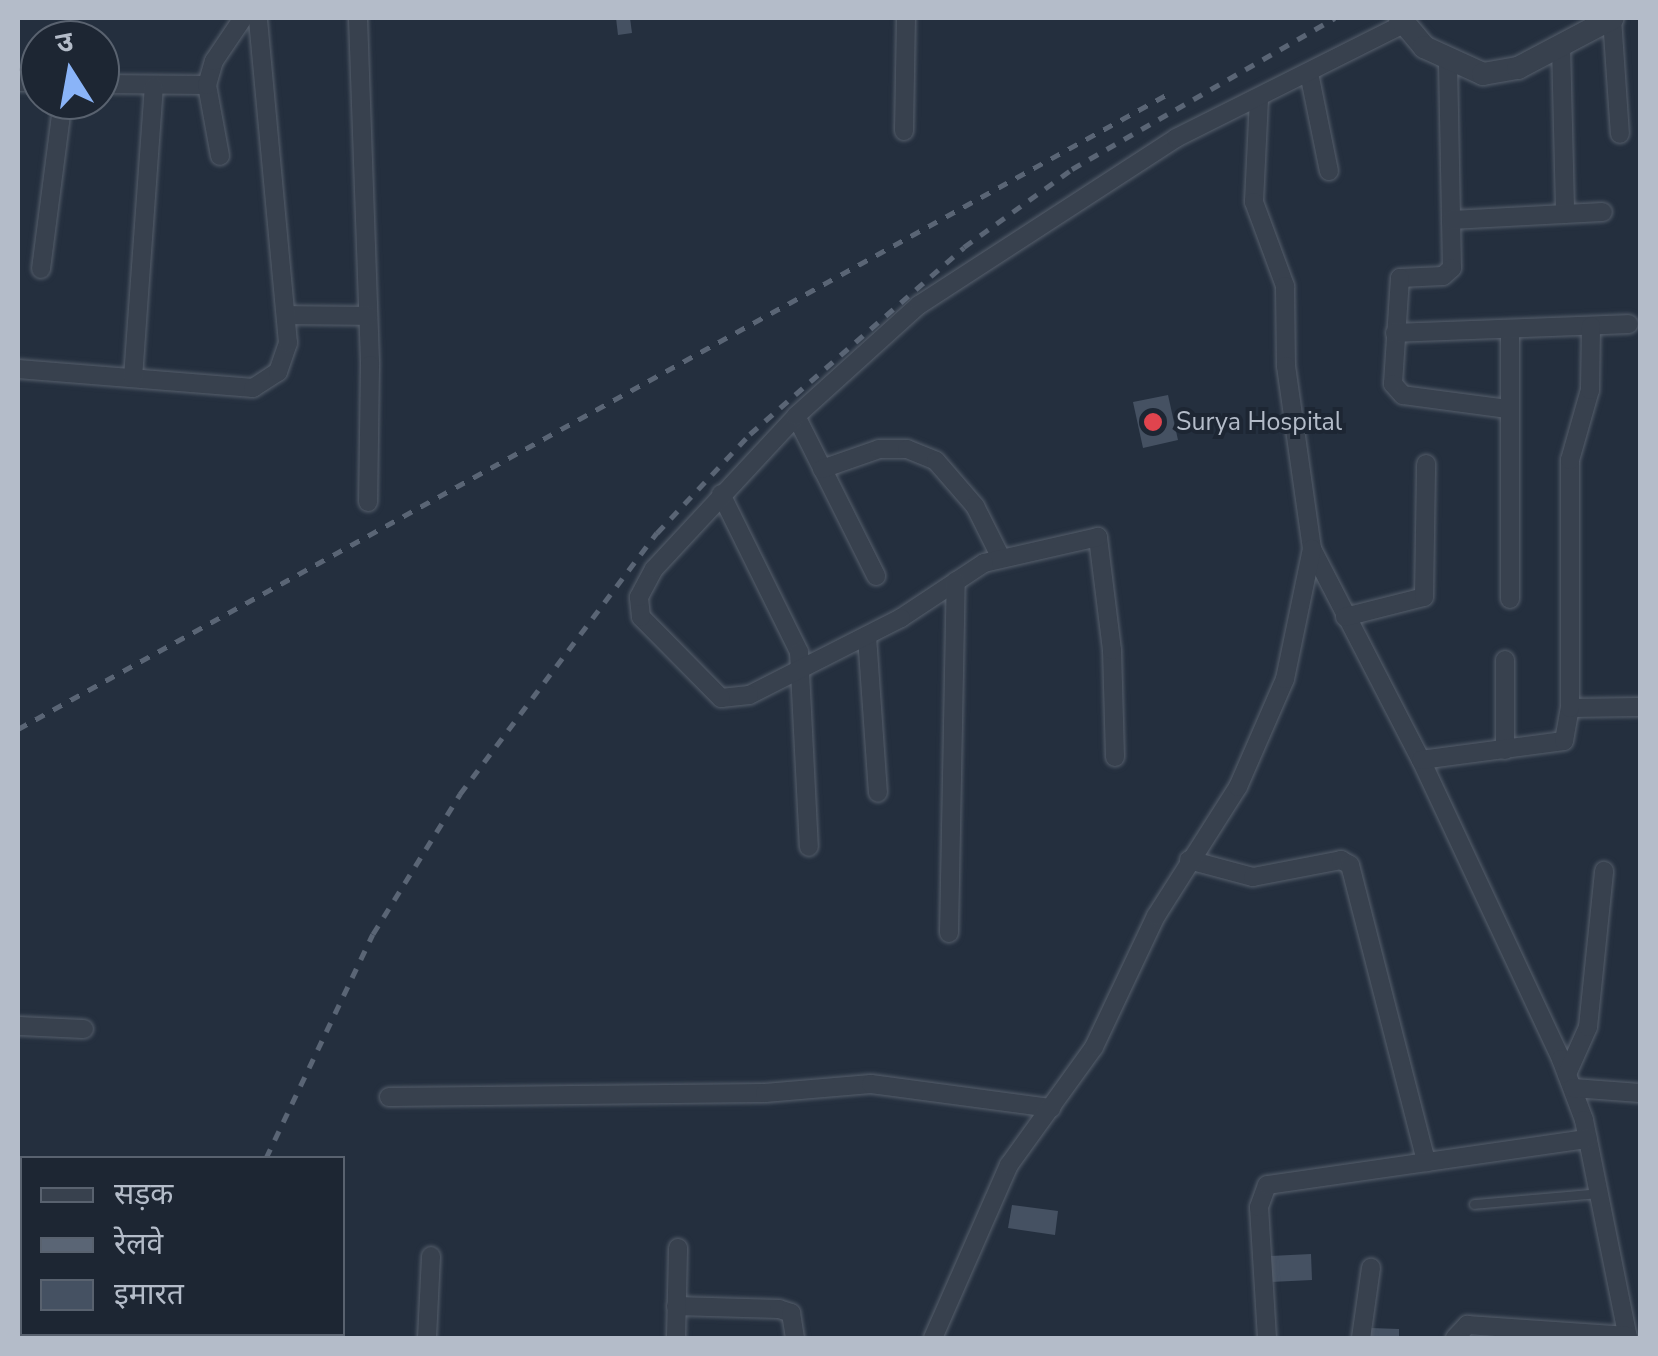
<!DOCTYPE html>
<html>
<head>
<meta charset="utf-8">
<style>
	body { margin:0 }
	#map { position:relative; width:1658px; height:1356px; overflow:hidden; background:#242f3e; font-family:"Nunito Sans","Noto Sans Devanagari",sans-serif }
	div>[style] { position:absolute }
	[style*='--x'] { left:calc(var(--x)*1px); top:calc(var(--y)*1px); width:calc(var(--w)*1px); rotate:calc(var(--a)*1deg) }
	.building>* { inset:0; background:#455162 }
	.roads { filter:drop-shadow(0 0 2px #565f6c) drop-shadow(0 0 2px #565f6c) }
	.service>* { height:9px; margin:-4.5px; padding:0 4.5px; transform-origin:4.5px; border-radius:4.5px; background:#38414e }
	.minor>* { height:18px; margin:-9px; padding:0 9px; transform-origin:9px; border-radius:9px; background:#38414e }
	.tertiary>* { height:22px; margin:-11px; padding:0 11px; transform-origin:11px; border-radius:11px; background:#38414e }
	.rail>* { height:5px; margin-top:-2.5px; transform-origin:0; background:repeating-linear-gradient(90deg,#5a6575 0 10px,transparent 0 20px) }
	.dots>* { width:28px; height:28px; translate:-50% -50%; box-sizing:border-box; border:5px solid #1d2633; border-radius:50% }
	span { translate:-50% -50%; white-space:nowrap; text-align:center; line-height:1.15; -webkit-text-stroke:8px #1d2633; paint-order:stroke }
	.poi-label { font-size:25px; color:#b4bcc9 }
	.left { translate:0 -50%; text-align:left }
	.frame { position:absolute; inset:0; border:20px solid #b4bcc9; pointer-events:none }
	.legend { position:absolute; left:20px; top:1156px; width:325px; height:180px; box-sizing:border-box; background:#1d2633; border:2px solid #59626f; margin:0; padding:12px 18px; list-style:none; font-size:30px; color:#b4bcc9 }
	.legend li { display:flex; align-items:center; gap:20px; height:50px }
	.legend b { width:50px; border:2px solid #59626f }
	.north { position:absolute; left:20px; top:20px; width:100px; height:100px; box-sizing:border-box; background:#1d2633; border:2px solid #59626f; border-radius:50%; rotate:349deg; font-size:28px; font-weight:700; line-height:40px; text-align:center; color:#b4bcc9 }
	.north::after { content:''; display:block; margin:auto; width:35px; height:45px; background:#8ab4f8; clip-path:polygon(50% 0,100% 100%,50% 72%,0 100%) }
</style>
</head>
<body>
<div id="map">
	<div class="building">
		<i style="clip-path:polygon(616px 18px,630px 18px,632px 33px,618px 35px)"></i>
		<i style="clip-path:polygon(1168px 395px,1178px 440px,1143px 448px,1133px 402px)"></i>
		<i style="clip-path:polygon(1012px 1205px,1058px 1211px,1055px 1235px,1008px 1228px)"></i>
		<i style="clip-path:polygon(1311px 1254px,1312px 1280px,1271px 1282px,1270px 1256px)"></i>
		<i style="clip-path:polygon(1371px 1328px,1399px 1329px,1399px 1338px,1371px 1338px)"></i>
	</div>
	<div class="roads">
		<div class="service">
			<i style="--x:1474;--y:1204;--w:126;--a:-5"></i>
		</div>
		<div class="minor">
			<i style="--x:358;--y:18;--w:347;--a:88"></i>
			<i style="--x:370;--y:365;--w:137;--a:90.8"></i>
			<i style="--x:1612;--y:18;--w:116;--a:86.1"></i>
			<i style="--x:1561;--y:45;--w:169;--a:88.6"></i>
			<i style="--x:1448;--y:62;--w:206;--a:88.9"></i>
			<i style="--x:1452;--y:268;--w:12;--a:138"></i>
			<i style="--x:1443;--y:276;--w:43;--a:177.3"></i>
			<i style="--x:1400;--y:278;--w:106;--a:93.8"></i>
			<i style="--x:1393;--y:384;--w:15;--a:48"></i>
			<i style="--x:1403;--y:395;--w:106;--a:7.6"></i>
			<i style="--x:1309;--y:73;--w:100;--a:78.5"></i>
			<i style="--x:18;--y:82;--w:22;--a:0"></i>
			<i style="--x:100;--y:84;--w:107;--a:0.5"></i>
			<i style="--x:207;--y:85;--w:72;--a:79.6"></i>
			<i style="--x:207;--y:85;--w:25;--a:-74"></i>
			<i style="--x:214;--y:61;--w:52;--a:-56"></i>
			<i style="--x:1259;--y:99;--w:103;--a:92.8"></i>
			<i style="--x:1254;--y:202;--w:90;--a:69.7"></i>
			<i style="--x:1285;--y:286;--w:80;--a:89.3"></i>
			<i style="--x:1286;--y:366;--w:185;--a:81.9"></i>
			<i style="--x:1312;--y:549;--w:237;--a:62.7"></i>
			<i style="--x:1421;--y:760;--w:330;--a:64.9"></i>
			<i style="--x:1561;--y:1059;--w:65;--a:69.3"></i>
			<i style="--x:1584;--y:1120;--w:222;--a:78.6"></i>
			<i style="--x:904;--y:131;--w:113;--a:-89"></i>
			<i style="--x:1451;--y:220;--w:152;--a:-3"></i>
			<i style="--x:41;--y:269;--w:170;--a:-82.6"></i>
			<i style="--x:286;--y:315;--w:82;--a:0.7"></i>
			<i style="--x:1510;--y:331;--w:268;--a:90"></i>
			<i style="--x:1395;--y:333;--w:234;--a:-2.2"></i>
			<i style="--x:18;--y:369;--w:236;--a:4.6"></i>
			<i style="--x:253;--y:388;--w:30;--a:-33"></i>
			<i style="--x:278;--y:372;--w:31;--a:-71"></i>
			<i style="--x:288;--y:343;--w:326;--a:-95.3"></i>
			<i style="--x:133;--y:378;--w:292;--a:-85.9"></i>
			<i style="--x:796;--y:416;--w:179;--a:63.4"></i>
			<i style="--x:822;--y:469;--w:60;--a:-19.3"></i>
			<i style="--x:879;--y:449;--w:28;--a:0"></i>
			<i style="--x:907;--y:449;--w:31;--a:22"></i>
			<i style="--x:936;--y:461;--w:60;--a:49.1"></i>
			<i style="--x:975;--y:506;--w:58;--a:63.4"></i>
			<i style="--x:721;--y:494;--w:176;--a:63.7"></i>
			<i style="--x:799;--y:652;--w:195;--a:87.1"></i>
			<i style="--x:1345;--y:617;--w:81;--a:-14.2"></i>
			<i style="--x:1424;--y:597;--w:133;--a:-89.1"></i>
			<i style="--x:867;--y:636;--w:157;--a:86"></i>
			<i style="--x:1570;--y:708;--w:70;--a:-0.8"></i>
			<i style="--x:1505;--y:750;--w:90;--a:-90"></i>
			<i style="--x:1115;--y:757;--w:107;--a:-91.6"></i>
			<i style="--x:1112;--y:650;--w:114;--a:-97.1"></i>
			<i style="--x:1098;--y:537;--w:117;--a:167.2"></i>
			<i style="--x:984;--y:563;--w:100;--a:146.5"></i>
			<i style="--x:901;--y:618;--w:170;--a:153.1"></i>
			<i style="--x:749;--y:695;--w:28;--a:174"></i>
			<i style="--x:721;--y:698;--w:114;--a:-134.6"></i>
			<i style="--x:641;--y:617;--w:20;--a:-96"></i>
			<i style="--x:639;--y:597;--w:32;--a:-62"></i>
			<i style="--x:654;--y:569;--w:209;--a:-47.1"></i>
			<i style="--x:796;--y:416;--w:166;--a:-42.1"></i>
			<i style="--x:919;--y:305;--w:306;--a:-33"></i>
			<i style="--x:1176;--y:138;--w:255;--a:-26.6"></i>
			<i style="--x:1421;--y:760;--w:144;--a:-7.6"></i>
			<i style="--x:1564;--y:741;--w:34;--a:-80"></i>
			<i style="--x:1570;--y:708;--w:248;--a:-90"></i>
			<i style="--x:1570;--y:460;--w:73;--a:-74.1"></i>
			<i style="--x:1590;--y:390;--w:64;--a:-89.1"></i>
			<i style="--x:1189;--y:860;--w:66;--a:14.9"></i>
			<i style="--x:1253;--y:877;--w:90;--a:-10.9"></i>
			<i style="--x:1341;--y:860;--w:10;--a:29"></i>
			<i style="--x:1350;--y:865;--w:307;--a:75.6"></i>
			<i style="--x:949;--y:933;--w:352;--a:-88.9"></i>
			<i style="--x:18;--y:1026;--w:66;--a:2.6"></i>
			<i style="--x:1567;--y:1074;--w:51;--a:-65.9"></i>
			<i style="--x:1588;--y:1027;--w:157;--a:-84.1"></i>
			<i style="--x:1573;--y:1088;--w:67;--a:4.3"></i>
			<i style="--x:389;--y:1097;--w:376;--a:-0.6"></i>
			<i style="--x:765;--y:1093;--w:106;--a:-4.9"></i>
			<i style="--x:871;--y:1084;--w:182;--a:7.6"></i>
			<i style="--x:676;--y:1306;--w:103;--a:1.7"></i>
			<i style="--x:779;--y:1309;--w:13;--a:18"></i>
			<i style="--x:791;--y:1313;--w:25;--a:81"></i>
			<i style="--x:55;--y:1334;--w:4;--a:90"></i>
			<i style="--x:427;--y:1338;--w:82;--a:-87.2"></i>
			<i style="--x:676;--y:1338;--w:90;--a:-88.7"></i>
			<i style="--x:933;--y:1338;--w:189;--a:-66.3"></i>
			<i style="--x:1009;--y:1165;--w:145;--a:-54.2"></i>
			<i style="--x:1094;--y:1047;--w:145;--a:-64.7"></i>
			<i style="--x:1156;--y:916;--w:153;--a:-57.6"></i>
			<i style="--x:1238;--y:787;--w:118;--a:-66.5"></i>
			<i style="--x:1285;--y:679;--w:133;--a:-78.3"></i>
			<i style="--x:1267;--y:1338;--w:131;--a:-93.5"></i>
			<i style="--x:1259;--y:1207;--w:23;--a:-70"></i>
			<i style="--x:1267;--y:1185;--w:324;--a:-8.2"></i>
			<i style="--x:1361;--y:1338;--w:71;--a:-81.9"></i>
			<i style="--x:1455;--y:1338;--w:18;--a:-47"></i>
			<i style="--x:1467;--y:1325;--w:161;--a:3.9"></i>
		</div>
		<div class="tertiary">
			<i style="--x:1400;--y:18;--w:38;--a:50"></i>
			<i style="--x:1424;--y:47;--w:65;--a:24.6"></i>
			<i style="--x:1483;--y:74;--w:36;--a:-10"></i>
			<i style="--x:1518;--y:68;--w:107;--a:-27.8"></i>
		</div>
	</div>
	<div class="rail">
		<i style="--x:18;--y:729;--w:1314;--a:-28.91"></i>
		<i style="--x:266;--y:1158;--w:248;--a:-64.5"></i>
		<i style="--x:373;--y:934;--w:165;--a:-58.1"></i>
		<i style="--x:460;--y:794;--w:327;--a:-53"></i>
		<i style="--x:657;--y:533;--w:136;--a:-46.8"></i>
		<i style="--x:750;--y:434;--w:284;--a:-41.1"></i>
		<i style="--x:964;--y:247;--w:133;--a:-35.8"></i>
		<i style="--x:1072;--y:169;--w:303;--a:-29.9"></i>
		<i style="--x:201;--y:1338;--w:4;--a:-63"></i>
	</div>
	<div class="dots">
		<i style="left:1153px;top:422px;background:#e0444e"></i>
	</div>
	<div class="poi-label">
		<span class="left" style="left:1176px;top:422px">Surya Hospital</span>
	</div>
	<div class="frame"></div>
	<ul class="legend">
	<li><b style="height:12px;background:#38414e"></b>सड़क</li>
	<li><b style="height:12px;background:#5a6575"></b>रेलवे</li>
	<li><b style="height:28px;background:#455162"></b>इमारत</li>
	</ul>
	<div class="north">उ</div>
</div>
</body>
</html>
